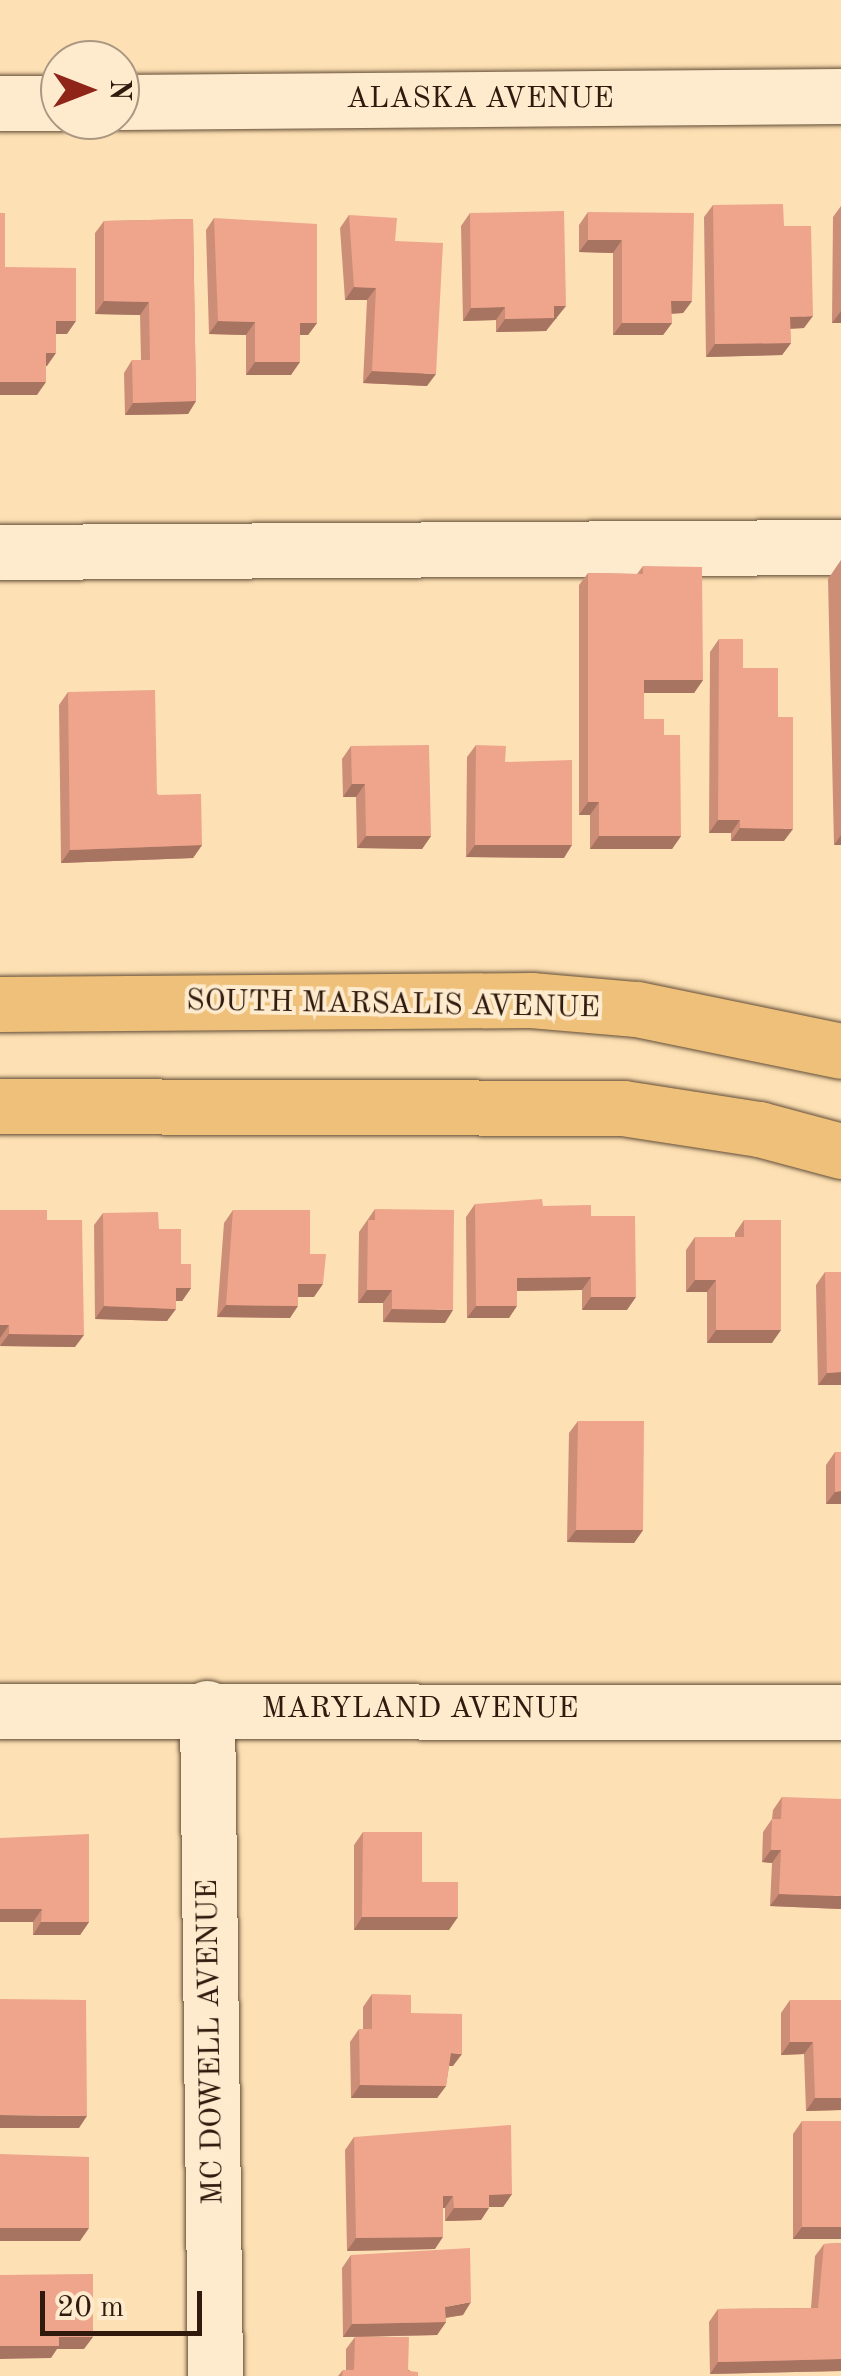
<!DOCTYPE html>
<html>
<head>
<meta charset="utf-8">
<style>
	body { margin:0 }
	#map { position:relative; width:841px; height:2376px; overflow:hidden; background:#fde0b3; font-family:"Old Standard TT",serif }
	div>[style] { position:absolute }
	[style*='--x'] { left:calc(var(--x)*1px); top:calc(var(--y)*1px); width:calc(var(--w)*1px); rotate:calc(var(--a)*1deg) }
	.roads { filter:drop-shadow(0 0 2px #624c36) drop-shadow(0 0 2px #624c36) }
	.minor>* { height:55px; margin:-27.5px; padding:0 27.5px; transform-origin:27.5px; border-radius:27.5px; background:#feebce }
	.major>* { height:55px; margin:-27.5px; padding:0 27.5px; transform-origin:27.5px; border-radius:27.5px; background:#eec07a }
	.wall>* { inset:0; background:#cd8e78 }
	.shaded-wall>* { inset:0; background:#a77462 }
	.building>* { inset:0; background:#eea58c }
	span { translate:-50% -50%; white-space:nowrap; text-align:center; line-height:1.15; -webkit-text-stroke:8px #feebce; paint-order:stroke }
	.street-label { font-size:30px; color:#2f1a0d }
	.north { position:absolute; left:40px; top:40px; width:100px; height:100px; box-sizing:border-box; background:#feebce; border:2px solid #ab9781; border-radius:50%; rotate:90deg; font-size:28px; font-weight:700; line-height:40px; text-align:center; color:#2f1a0d }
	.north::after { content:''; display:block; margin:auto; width:35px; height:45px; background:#8f2418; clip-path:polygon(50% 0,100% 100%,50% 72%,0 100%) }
	.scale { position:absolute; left:40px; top:2291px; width:162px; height:45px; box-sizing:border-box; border:5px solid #2f1a0d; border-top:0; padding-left:12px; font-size:30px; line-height:35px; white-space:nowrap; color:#2f1a0d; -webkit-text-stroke:8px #feebce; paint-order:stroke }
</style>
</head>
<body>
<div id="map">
	<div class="roads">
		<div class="minor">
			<i style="--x:120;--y:102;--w:721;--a:-0.48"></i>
			<i style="--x:0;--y:103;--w:60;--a:0"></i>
			<i style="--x:0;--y:552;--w:841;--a:-0.34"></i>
			<i style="--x:207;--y:1708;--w:668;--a:89.31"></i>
			<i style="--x:0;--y:1711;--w:841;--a:0.07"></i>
		</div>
		<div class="major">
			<i style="--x:0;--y:1004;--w:531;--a:-0.43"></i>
			<i style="--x:531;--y:1000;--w:106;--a:4.9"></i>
			<i style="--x:637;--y:1009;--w:208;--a:11.6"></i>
			<i style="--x:0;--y:1106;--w:623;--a:0.18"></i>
			<i style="--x:623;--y:1108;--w:138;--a:8.8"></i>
			<i style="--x:759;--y:1129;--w:85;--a:15"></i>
		</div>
	</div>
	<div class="wall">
		<i style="clip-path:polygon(713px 205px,784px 226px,804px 328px,790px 329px,791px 343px,782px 355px,706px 357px,704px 217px)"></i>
		<i style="clip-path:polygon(841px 206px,841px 323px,832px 323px,833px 217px)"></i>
		<i style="clip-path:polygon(588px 212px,692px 301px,683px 313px,671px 314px,672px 323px,663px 335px,613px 335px,613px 253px,579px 252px,579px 225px)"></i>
		<i style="clip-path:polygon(470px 213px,557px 319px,554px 319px,546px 331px,496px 332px,496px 320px,463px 321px,461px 226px)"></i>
		<i style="clip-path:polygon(349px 215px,395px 241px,427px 386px,363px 383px,367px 300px,345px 300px,340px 228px)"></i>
		<i style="clip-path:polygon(214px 218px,317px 323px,308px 335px,300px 335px,291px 375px,246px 375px,246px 335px,209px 334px,206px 230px)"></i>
		<i style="clip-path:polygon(193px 219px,196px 401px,188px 414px,125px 415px,124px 373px,132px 360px,141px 360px,140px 315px,95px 314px,95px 233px,104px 221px)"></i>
		<i style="clip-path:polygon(841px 560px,841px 845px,834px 845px,828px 579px)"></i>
		<i style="clip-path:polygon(643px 566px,703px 680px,694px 693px,644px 693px,644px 719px,664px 735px,681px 836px,672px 849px,590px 849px,590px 815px,579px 815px,579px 585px,588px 573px,637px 574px)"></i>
		<i style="clip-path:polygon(719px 639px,743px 668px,778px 717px,784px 841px,731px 841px,731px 833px,709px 833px,710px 652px)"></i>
		<i style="clip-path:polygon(68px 692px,202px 845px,193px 858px,61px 863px,59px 705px)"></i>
		<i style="clip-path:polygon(476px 745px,505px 762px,564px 858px,466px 857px,467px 757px)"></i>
		<i style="clip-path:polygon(351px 746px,431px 836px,422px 849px,357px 848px,356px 797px,343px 797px,342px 759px)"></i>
		<i style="clip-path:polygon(475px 1204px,543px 1206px,591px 1216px,627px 1310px,582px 1310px,582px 1290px,517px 1291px,509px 1318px,467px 1318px,466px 1217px)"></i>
		<i style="clip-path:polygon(375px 1209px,445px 1323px,383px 1322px,383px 1303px,358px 1303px,359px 1232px)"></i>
		<i style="clip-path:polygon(0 1210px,47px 1220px,75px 1347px,0 1346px)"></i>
		<i style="clip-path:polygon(233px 1210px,310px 1254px,314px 1297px,298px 1297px,290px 1318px,217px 1317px,224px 1223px)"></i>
		<i style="clip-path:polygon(103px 1213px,159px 1229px,181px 1264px,191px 1288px,182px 1301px,176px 1301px,167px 1321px,95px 1319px,94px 1225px)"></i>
		<i style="clip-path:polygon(744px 1220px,772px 1343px,707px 1343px,707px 1292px,686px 1292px,686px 1250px,695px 1237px,735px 1237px,735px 1233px)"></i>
		<i style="clip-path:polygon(825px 1272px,841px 1272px,841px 1385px,818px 1385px,816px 1285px)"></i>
		<i style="clip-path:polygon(578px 1421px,643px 1530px,634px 1543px,567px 1542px,569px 1433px)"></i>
		<i style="clip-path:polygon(835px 1452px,841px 1452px,841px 1504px,826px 1504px,826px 1465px)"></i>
		<i style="clip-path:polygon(782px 1797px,841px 1909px,770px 1906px,772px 1863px,762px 1862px,763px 1832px,772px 1819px,773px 1810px)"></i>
		<i style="clip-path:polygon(363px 1832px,422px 1882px,449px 1930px,354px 1930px,354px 1845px)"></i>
		<i style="clip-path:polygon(0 1838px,89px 1922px,80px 1935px,33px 1935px,33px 1922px,0 1922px)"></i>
		<i style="clip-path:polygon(372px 1994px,411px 2013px,453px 2066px,449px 2066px,446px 2086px,437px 2098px,351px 2098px,350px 2042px,359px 2029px,363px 2029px,363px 2007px)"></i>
		<i style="clip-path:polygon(790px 2000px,841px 2000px,841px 2110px,806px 2111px,804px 2054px,781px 2055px,781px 2013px)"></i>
		<i style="clip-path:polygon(802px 2121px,841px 2239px,793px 2239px,793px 2134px)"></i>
		<i style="clip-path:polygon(354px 2137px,512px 2194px,503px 2207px,489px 2207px,481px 2220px,445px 2221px,445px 2208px,443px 2208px,435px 2249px,347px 2251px,345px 2150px)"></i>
		<i style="clip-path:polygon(841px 2243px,841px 2371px,710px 2374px,709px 2322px,718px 2309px,811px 2308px,815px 2256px,824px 2244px)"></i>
		<i style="clip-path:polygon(351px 2255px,463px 2315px,446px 2318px,446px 2322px,437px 2335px,358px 2337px,418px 2376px,338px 2376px,343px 2370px,346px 2370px,346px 2349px,355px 2337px,343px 2337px,342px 2268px)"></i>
	</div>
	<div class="shaded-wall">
		<i style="clip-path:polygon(588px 240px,622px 240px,613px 253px,579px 252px)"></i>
		<i style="clip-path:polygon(354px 287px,376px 288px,367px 300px,345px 300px)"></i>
		<i style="clip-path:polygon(104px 301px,149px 302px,140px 315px,95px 314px)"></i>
		<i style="clip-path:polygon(671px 301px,692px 301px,683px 313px,662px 314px)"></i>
		<i style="clip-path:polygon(554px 306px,566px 306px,546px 331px,496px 332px,505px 319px)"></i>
		<i style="clip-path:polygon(505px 307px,496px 320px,463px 321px,471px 308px)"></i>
		<i style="clip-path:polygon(841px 311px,841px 323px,832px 323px)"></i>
		<i style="clip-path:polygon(813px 316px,804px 328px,781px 329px,790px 317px)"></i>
		<i style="clip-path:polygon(56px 321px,76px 321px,67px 334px,47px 334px)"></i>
		<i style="clip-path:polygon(218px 321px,255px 322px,246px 335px,209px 334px)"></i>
		<i style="clip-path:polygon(300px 323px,317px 323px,308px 335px,291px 335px)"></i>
		<i style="clip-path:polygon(622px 323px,672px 323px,663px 335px,613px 335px)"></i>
		<i style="clip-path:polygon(791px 343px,782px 355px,706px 357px,715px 344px)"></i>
		<i style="clip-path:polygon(46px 353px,56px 353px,47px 366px,37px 366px)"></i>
		<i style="clip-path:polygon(255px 362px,300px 362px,291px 375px,246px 375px)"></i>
		<i style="clip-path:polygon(372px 371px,436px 374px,427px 386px,363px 383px)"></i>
		<i style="clip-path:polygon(0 382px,46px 382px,37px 395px,0 395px)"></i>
		<i style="clip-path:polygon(196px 401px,188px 414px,125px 415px,133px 403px)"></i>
		<i style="clip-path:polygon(644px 680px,703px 680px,694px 693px,636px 693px)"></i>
		<i style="clip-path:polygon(352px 784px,365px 784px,356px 797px,343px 797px)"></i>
		<i style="clip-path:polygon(588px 802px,599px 802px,590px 815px,579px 815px)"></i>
		<i style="clip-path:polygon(718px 820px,740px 820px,731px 833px,709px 833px)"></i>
		<i style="clip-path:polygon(740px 828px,793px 829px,784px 841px,731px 841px)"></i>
		<i style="clip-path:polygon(841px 835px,841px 845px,834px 845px)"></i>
		<i style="clip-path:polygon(366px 836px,431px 836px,422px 849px,357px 848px)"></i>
		<i style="clip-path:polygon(599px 836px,681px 836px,672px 849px,590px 849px)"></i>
		<i style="clip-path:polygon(202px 845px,193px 858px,61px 863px,70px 850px)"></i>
		<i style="clip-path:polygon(475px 845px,572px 845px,564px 858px,466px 857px)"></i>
		<i style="clip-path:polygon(591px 1277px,582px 1290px,509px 1291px,517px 1278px)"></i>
		<i style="clip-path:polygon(695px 1280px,716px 1280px,707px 1292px,686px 1292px)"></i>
		<i style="clip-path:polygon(298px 1284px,323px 1284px,314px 1297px,290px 1297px)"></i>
		<i style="clip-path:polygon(176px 1288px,191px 1288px,182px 1301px,167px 1301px)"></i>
		<i style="clip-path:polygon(367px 1290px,392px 1290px,383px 1303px,358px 1303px)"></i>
		<i style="clip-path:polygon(591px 1297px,636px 1297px,627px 1310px,582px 1310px)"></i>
		<i style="clip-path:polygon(226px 1305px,298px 1306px,290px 1318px,217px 1317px)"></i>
		<i style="clip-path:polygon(104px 1306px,176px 1309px,167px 1321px,95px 1319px)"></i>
		<i style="clip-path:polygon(476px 1306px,517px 1306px,509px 1318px,467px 1318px)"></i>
		<i style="clip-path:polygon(392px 1309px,453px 1310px,445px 1323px,383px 1322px)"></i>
		<i style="clip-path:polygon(0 1325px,9px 1325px,0 1338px)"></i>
		<i style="clip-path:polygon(716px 1330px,781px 1330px,772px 1343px,707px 1343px)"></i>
		<i style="clip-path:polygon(9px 1334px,84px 1335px,75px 1347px,0 1346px)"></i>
		<i style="clip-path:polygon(841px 1372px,841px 1385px,818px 1385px,827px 1373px)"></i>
		<i style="clip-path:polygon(841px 1491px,841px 1504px,826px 1504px,835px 1492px)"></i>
		<i style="clip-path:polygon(576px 1530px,643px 1530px,634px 1543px,567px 1542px)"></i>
		<i style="clip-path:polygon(771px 1850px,781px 1850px,772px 1863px,762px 1862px)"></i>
		<i style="clip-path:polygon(779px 1894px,841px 1896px,841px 1909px,770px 1906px)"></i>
		<i style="clip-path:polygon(0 1909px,42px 1909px,33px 1922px,0 1922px)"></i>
		<i style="clip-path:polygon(362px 1917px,458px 1917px,449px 1930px,354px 1930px)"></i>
		<i style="clip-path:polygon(41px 1922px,89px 1922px,80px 1935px,33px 1935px)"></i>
		<i style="clip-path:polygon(790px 2042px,813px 2042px,804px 2054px,781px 2055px)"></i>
		<i style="clip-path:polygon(451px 2053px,462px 2054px,453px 2066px,442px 2066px)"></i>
		<i style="clip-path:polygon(360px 2085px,446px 2086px,437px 2098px,351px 2098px)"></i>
		<i style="clip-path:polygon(815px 2098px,841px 2098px,841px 2110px,806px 2111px)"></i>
		<i style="clip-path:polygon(0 2115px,87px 2116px,79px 2128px,0 2128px)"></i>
		<i style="clip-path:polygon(512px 2194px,503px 2207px,481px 2207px,489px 2195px)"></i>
		<i style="clip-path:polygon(443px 2196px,453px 2196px,445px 2208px,434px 2208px)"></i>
		<i style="clip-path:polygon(454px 2208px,489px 2208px,481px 2220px,445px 2221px)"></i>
		<i style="clip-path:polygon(802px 2227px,841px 2227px,841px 2239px,793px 2239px)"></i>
		<i style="clip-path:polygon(0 2228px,89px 2228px,80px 2241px,0 2241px)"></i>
		<i style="clip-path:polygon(443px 2237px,435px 2249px,347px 2251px,356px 2238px)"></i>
		<i style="clip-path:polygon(471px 2302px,463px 2315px,436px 2319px,445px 2307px)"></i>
		<i style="clip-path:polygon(446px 2322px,437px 2335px,343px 2337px,352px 2324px)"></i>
		<i style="clip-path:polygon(59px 2337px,93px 2337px,84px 2349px,57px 2349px,51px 2358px,0 2359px,0 2346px)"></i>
		<i style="clip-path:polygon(841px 2359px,841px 2371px,710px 2374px,718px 2362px)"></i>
	</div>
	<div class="building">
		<i style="clip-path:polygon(783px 204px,784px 226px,811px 226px,813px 316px,790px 317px,791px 343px,715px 344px,713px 205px)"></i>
		<i style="clip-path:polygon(564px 211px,566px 306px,554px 306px,554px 318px,505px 319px,505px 307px,471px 308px,470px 213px)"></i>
		<i style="clip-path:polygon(588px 212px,694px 213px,692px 301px,671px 301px,672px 323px,622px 323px,622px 240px,588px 240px)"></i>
		<i style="clip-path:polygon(0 213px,5px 213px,5px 267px,76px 268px,76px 321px,56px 321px,56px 353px,46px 353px,46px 382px,0 382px)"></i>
		<i style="clip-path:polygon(349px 215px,397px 218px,395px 241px,443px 243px,436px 374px,372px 371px,376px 288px,354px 287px)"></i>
		<i style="clip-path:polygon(214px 218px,317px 224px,317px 323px,300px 323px,300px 362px,255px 362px,255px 322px,218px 321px)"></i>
		<i style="clip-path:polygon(193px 219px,196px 401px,133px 403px,132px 360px,150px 360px,149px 302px,104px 301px,104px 221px)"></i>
		<i style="clip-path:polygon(643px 566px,702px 567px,703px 680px,644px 680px,644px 719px,664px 719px,664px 735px,680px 735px,681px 836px,599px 836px,599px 802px,588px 802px,588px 573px,643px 574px)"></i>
		<i style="clip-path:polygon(719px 639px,743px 639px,743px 668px,778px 668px,778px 717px,793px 717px,793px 829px,740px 828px,740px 820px,718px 820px)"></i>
		<i style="clip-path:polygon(155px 690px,157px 795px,201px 794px,202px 845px,70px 850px,68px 692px)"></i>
		<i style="clip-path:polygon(429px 745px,431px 836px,366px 836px,365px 784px,352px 784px,351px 746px)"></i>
		<i style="clip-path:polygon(476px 745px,506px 746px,505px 762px,572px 760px,572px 845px,475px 845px)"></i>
		<i style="clip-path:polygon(542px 1199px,543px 1206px,591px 1205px,591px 1216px,635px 1216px,636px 1297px,591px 1297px,591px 1277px,517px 1278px,517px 1306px,476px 1306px,475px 1204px)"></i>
		<i style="clip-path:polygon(375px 1209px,454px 1210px,453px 1310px,392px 1309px,392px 1290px,367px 1290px,368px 1220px,375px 1220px)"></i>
		<i style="clip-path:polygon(0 1210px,47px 1210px,47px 1220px,82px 1220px,84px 1335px,9px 1334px,9px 1325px,0 1325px)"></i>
		<i style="clip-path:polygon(233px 1210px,310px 1210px,310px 1254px,326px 1254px,323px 1284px,298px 1284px,298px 1306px,226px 1305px)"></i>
		<i style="clip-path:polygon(158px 1212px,159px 1229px,181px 1229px,181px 1264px,191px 1264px,191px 1288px,176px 1288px,176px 1309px,104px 1306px,103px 1213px)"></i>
		<i style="clip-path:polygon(744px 1220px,781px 1220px,781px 1330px,716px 1330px,716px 1280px,695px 1280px,695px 1237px,744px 1237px)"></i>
		<i style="clip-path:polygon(825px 1272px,841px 1272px,841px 1372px,827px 1373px)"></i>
		<i style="clip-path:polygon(578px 1421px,644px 1421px,643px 1530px,576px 1530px)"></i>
		<i style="clip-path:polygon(835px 1452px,841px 1452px,841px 1491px,835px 1492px)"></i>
		<i style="clip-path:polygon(782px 1797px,841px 1799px,841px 1896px,779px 1894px,781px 1850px,771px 1850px,772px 1819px,781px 1819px)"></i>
		<i style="clip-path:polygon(363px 1832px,422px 1832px,422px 1882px,458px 1882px,458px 1917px,362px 1917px)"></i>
		<i style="clip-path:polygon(89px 1834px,89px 1922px,41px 1922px,42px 1909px,0 1909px,0 1838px)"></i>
		<i style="clip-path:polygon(372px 1994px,411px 1995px,411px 2013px,462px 2014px,462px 2054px,451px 2053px,446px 2086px,360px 2085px,359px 2029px,372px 2029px)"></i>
		<i style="clip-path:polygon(0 1999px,86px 2000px,87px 2116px,0 2115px)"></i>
		<i style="clip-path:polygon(790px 2000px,841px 2000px,841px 2098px,815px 2098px,813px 2042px,790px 2042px)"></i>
		<i style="clip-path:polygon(802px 2121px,841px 2121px,841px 2227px,802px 2227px)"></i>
		<i style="clip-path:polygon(511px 2125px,512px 2194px,489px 2195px,489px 2208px,454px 2208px,453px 2196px,443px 2196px,443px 2237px,356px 2238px,354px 2137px)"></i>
		<i style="clip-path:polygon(0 2154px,89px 2157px,89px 2228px,0 2228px)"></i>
		<i style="clip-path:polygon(841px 2243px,841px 2359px,718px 2362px,718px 2309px,818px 2308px,824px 2244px)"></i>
		<i style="clip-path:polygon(470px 2248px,471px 2302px,445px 2307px,446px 2322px,352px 2324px,351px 2255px)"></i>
		<i style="clip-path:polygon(93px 2274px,93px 2337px,59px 2337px,59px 2346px,0 2346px,0 2275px)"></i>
		<i style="clip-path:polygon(355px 2337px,409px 2337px,408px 2371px,418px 2372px,418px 2376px,342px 2376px,343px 2370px,354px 2370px)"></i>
	</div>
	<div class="street-label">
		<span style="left:480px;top:99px">ALASKA AVENUE</span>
		<span style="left:393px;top:1005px;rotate:1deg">SOUTH MARSALIS AVENUE</span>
		<span style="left:420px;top:1709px">MARYLAND AVENUE</span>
		<span style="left:211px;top:2042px;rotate:-91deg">MC DOWELL AVENUE</span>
	</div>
	<div class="north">N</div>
	<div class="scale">20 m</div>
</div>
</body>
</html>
